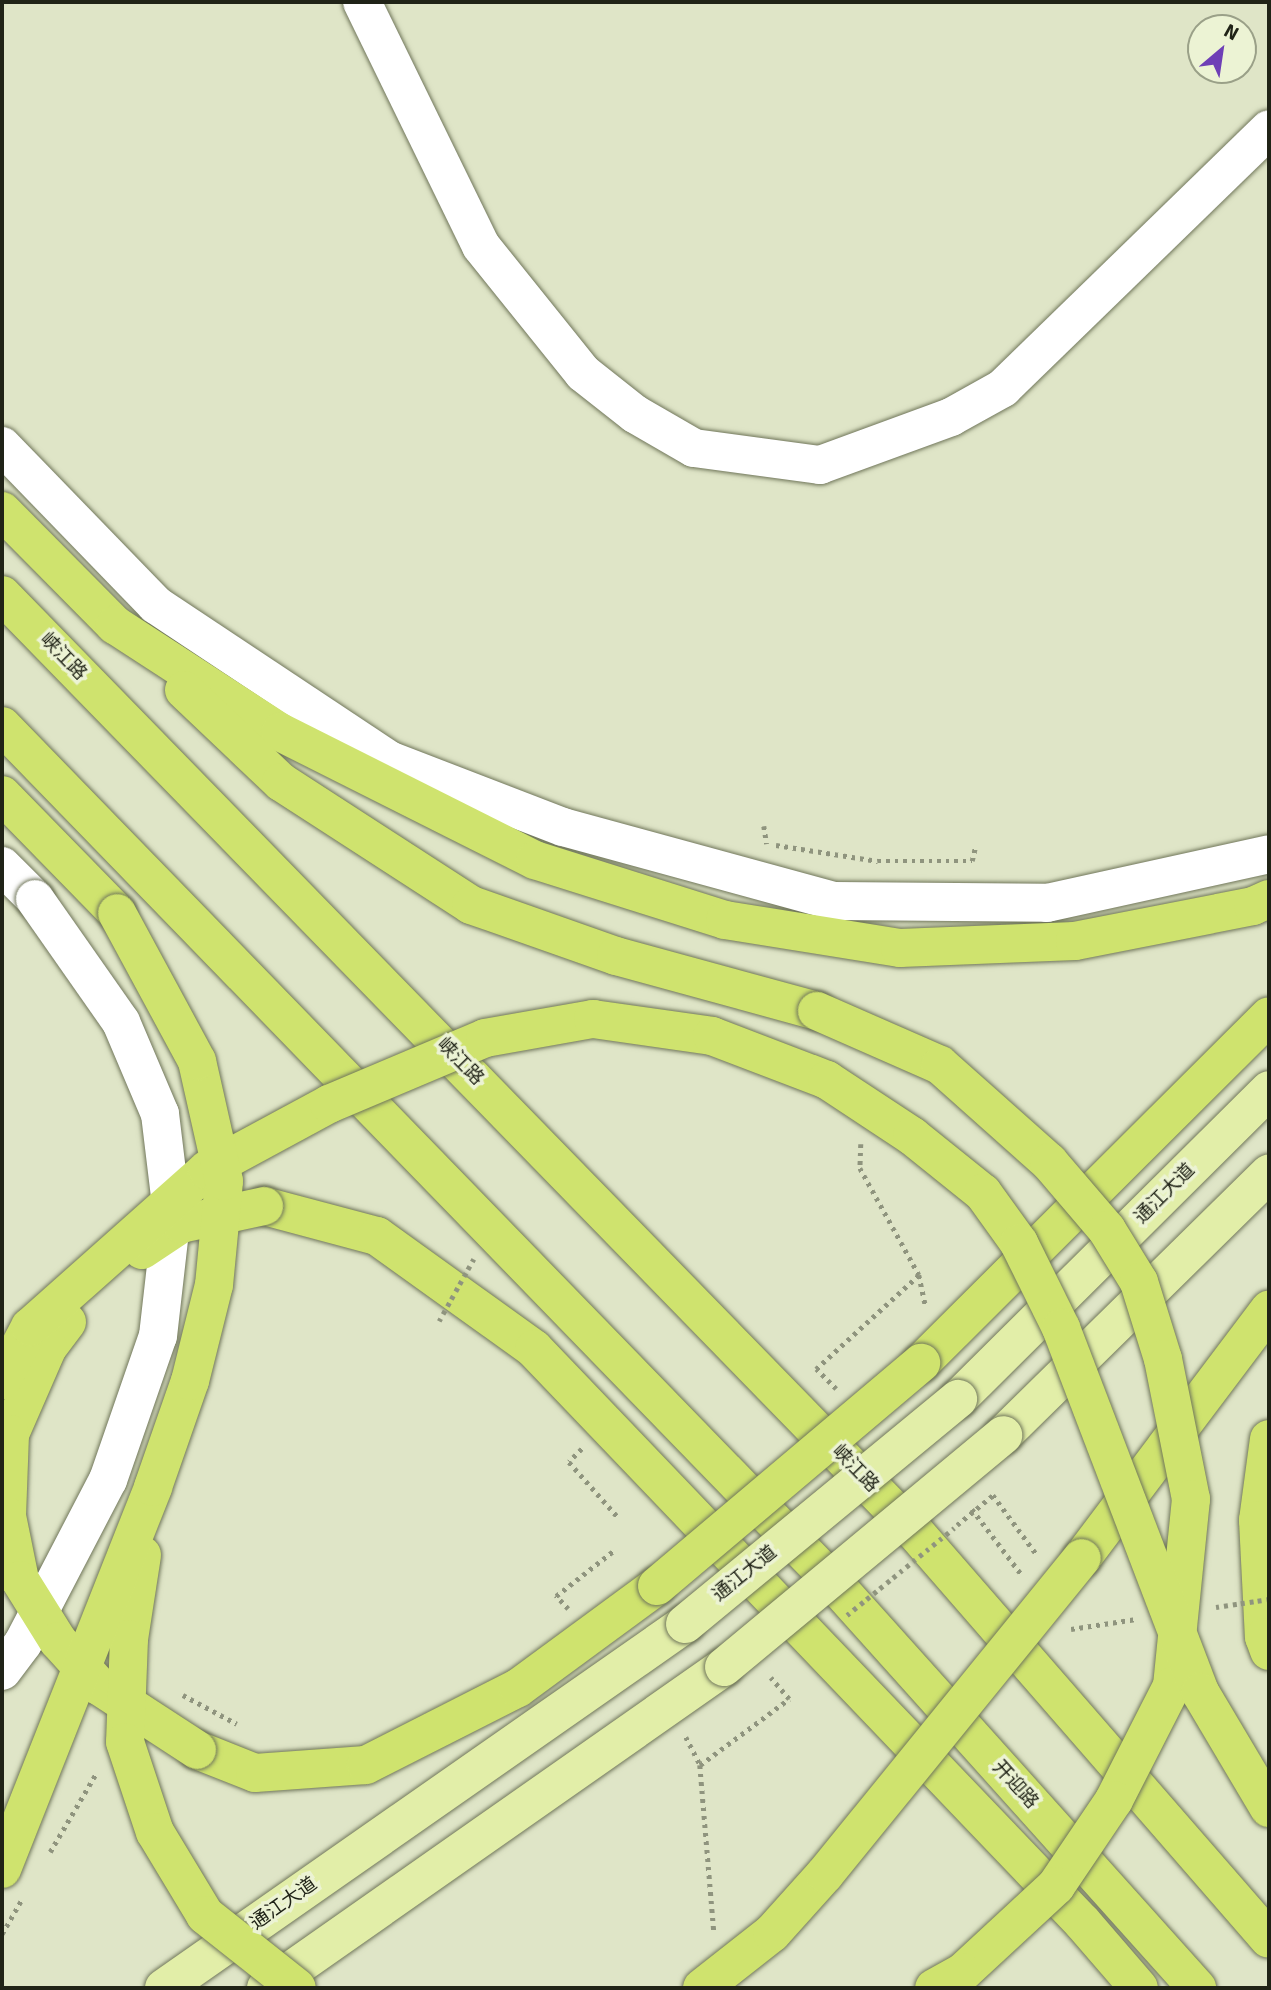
<!DOCTYPE html>
<html>
<head>
<meta charset="utf-8">
<style>
	body { margin:0 }
	#map { position:relative; width:1271px; height:1990px; overflow:hidden; background:#dfe5c7; font-family:Signika,"Noto Sans SC",sans-serif }
	div>[style] { position:absolute }
	[style*='--x'] { left:calc(var(--x)*1px); top:calc(var(--y)*1px); width:calc(var(--w)*1px); rotate:calc(var(--a)*1deg) }
	.path>* { height:4.5px; margin-top:-2.25px; transform-origin:0; background:repeating-linear-gradient(90deg,#8f947e 0 3.5px,transparent 0 8.5px) }
	.roads { filter:drop-shadow(0 0 2px #70765a) drop-shadow(0 0 2px #70765a) }
	.secondary>* { height:38px; margin:-19px; padding:0 19px; transform-origin:19px; border-radius:19px; background:#fff }
	.primary>* { height:38px; margin:-19px; padding:0 19px; transform-origin:19px; border-radius:19px; background:#e2eea8 }
	.highway>* { height:38px; margin:-19px; padding:0 19px; transform-origin:19px; border-radius:19px; background:#cfe36e }
	.path-bridge>* { height:4.5px; margin-top:-2.25px; transform-origin:0; background:repeating-linear-gradient(90deg,#8f947e 0 3.5px,transparent 0 8.5px) }
	.bridges { filter:drop-shadow(0 0 2px #70765a) drop-shadow(0 0 2px #70765a) }
	.secondary-bridge>* { height:38px; margin:-19px; padding:0 19px; transform-origin:19px; border-radius:19px; background:#fff }
	.primary-bridge>* { height:38px; margin:-19px; padding:0 19px; transform-origin:19px; border-radius:19px; background:#e2eea8 }
	.highway-bridge>* { height:38px; margin:-19px; padding:0 19px; transform-origin:19px; border-radius:19px; background:#cfe36e }
	span { translate:-50% -50%; white-space:nowrap; text-align:center; line-height:1.15; -webkit-text-stroke:7px #ecf3d4; paint-order:stroke }
	.street-label { font-size:19px; color:#202317 }
	.frame { position:absolute; inset:0; border:4px solid #202317; pointer-events:none }
	.north { position:absolute; left:1187px; top:14px; width:70px; height:70px; box-sizing:border-box; background:#ecf3d4; border:2px solid #9aa088; border-radius:50%; rotate:29deg; font-size:19px; font-weight:700; line-height:28px; text-align:center; color:#202317 }
	.north::after { content:''; display:block; margin:auto; width:24px; height:32px; background:#6e3fb6; clip-path:polygon(50% 0,100% 100%,50% 72%,0 100%) }
</style>
</head>
<body>
<div id="map">
	<div class="path">
		<i style="--x:764;--y:826;--w:18;--a:81"></i>
		<i style="--x:776;--y:845;--w:103;--a:8.9"></i>
		<i style="--x:878;--y:861;--w:94;--a:0"></i>
		<i style="--x:972;--y:861;--w:13;--a:-77"></i>
		<i style="--x:861;--y:1144;--w:24;--a:92"></i>
		<i style="--x:860;--y:1168;--w:122;--a:61.1"></i>
		<i style="--x:919;--y:1275;--w:33;--a:78"></i>
		<i style="--x:836;--y:1389;--w:28;--a:-135"></i>
		<i style="--x:816;--y:1369;--w:139;--a:-42.4"></i>
		<i style="--x:582;--y:1449;--w:18;--a:135"></i>
		<i style="--x:569;--y:1462;--w:72;--a:48.4"></i>
		<i style="--x:972;--y:1509;--w:83;--a:52.9"></i>
		<i style="--x:957;--y:1525;--w:47;--a:-39.8"></i>
		<i style="--x:993;--y:1495;--w:74;--a:53.7"></i>
		<i style="--x:568;--y:1609;--w:18;--a:-133"></i>
		<i style="--x:556;--y:1596;--w:76;--a:-38.1"></i>
		<i style="--x:1071;--y:1629;--w:66;--a:-8.7"></i>
		<i style="--x:183;--y:1695;--w:61;--a:28.2"></i>
		<i style="--x:686;--y:1737;--w:31;--a:63"></i>
		<i style="--x:700;--y:1765;--w:169;--a:85.2"></i>
		<i style="--x:700;--y:1765;--w:111;--a:-36.6"></i>
		<i style="--x:789;--y:1699;--w:28;--a:-131"></i>
		<i style="--x:50;--y:1852;--w:93;--a:-59.6"></i>
		<i style="--x:2;--y:1934;--w:40;--a:-60.3"></i>
	</div>
	<div class="roads">
		<div class="secondary">
			<i style="--x:362;--y:2;--w:271;--a:64"></i>
			<i style="--x:481;--y:246;--w:163;--a:51.2"></i>
			<i style="--x:583;--y:373;--w:66;--a:38.3"></i>
			<i style="--x:635;--y:414;--w:68;--a:30"></i>
			<i style="--x:694;--y:448;--w:127;--a:7.7"></i>
			<i style="--x:820;--y:465;--w:140;--a:-20.1"></i>
			<i style="--x:951;--y:417;--w:60;--a:-29.1"></i>
			<i style="--x:1003;--y:388;--w:371;--a:-44.2"></i>
			<i style="--x:2;--y:446;--w:221;--a:45.9"></i>
			<i style="--x:156;--y:605;--w:280;--a:33.6"></i>
			<i style="--x:389;--y:760;--w:186;--a:21.1"></i>
			<i style="--x:563;--y:827;--w:281;--a:15.3"></i>
			<i style="--x:834;--y:901;--w:213;--a:0.5"></i>
			<i style="--x:1047;--y:903;--w:227;--a:-12.4"></i>
			<i style="--x:2;--y:866;--w:47;--a:45"></i>
		</div>
		<div class="primary">
			<i style="--x:958;--y:1399;--w:438;--a:-44.8"></i>
			<i style="--x:1003;--y:1435;--w:373;--a:-44.5"></i>
			<i style="--x:164;--y:1988;--w:636;--a:-34.94"></i>
			<i style="--x:266;--y:1988;--w:559;--a:-35.03"></i>
		</div>
		<div class="highway">
			<i style="--x:2;--y:511;--w:161;--a:45.3"></i>
			<i style="--x:115;--y:625;--w:197;--a:33"></i>
			<i style="--x:280;--y:732;--w:285;--a:26.7"></i>
			<i style="--x:535;--y:860;--w:199;--a:17.5"></i>
			<i style="--x:725;--y:920;--w:177;--a:9.1"></i>
			<i style="--x:900;--y:948;--w:175;--a:-2.3"></i>
			<i style="--x:1075;--y:941;--w:181;--a:-11.1"></i>
			<i style="--x:1253;--y:906;--w:17;--a:-24"></i>
			<i style="--x:2;--y:595;--w:1308;--a:45.74"></i>
			<i style="--x:915;--y:1532;--w:539;--a:48.98"></i>
			<i style="--x:184;--y:690;--w:134;--a:43.5"></i>
			<i style="--x:281;--y:782;--w:226;--a:32.9"></i>
			<i style="--x:471;--y:905;--w:154;--a:19.4"></i>
			<i style="--x:616;--y:956;--w:208;--a:15.3"></i>
			<i style="--x:2;--y:726;--w:1192;--a:45.85"></i>
			<i style="--x:832;--y:1581;--w:547;--a:48.11"></i>
			<i style="--x:2;--y:795;--w:165;--a:45.7"></i>
			<i style="--x:264;--y:1206;--w:117;--a:14.9"></i>
			<i style="--x:377;--y:1236;--w:193;--a:35.7"></i>
			<i style="--x:534;--y:1349;--w:793;--a:46.28"></i>
			<i style="--x:1082;--y:1922;--w:87;--a:49.2"></i>
			<i style="--x:921;--y:1363;--w:491;--a:-44.9"></i>
			<i style="--x:1269;--y:1439;--w:82;--a:97.7"></i>
			<i style="--x:1258;--y:1520;--w:117;--a:87.1"></i>
			<i style="--x:1264;--y:1637;--w:15;--a:70"></i>
			<i style="--x:1082;--y:1558;--w:311;--a:-53"></i>
			<i style="--x:197;--y:1750;--w:62;--a:21.6"></i>
			<i style="--x:255;--y:1773;--w:111;--a:-4.1"></i>
			<i style="--x:366;--y:1765;--w:170;--a:-26.9"></i>
			<i style="--x:518;--y:1688;--w:172;--a:-36.3"></i>
		</div>
	</div>
	<div class="path-bridge">
		<i style="--x:439;--y:1321;--w:72;--a:-60.9"></i>
		<i style="--x:1216;--y:1607;--w:54;--a:-8.6"></i>
		<i style="--x:847;--y:1615;--w:138;--a:-39.1"></i>
	</div>
	<div class="bridges">
		<div class="secondary-bridge">
			<i style="--x:2;--y:1671;--w:35;--a:-53"></i>
			<i style="--x:23;--y:1643;--w:184;--a:-62.5"></i>
			<i style="--x:108;--y:1480;--w:152;--a:-70.9"></i>
			<i style="--x:158;--y:1336;--w:124;--a:-83.5"></i>
			<i style="--x:172;--y:1213;--w:100;--a:-96.9"></i>
			<i style="--x:160;--y:1114;--w:100;--a:-113"></i>
			<i style="--x:121;--y:1022;--w:150;--a:-125"></i>
		</div>
		<div class="primary-bridge">
			<i style="--x:685;--y:1624;--w:354;--a:-39.5"></i>
			<i style="--x:724;--y:1667;--w:363;--a:-39.7"></i>
		</div>
		<div class="highway-bridge">
			<i style="--x:817;--y:1011;--w:134;--a:23.7"></i>
			<i style="--x:940;--y:1065;--w:146;--a:41.7"></i>
			<i style="--x:1049;--y:1162;--w:89;--a:49.5"></i>
			<i style="--x:1107;--y:1230;--w:61;--a:58.4"></i>
			<i style="--x:1139;--y:1282;--w:81;--a:72.7"></i>
			<i style="--x:1163;--y:1359;--w:143;--a:78.7"></i>
			<i style="--x:1191;--y:1499;--w:188;--a:95.8"></i>
			<i style="--x:1172;--y:1686;--w:128;--a:117"></i>
			<i style="--x:1114;--y:1800;--w:104;--a:124"></i>
			<i style="--x:1056;--y:1886;--w:127;--a:137.2"></i>
			<i style="--x:963;--y:1972;--w:33;--a:151"></i>
			<i style="--x:142;--y:1250;--w:47;--a:-33.7"></i>
			<i style="--x:181;--y:1224;--w:85;--a:-12.2"></i>
			<i style="--x:67;--y:1322;--w:31;--a:127"></i>
			<i style="--x:48;--y:1347;--w:95;--a:113.6"></i>
			<i style="--x:10;--y:1434;--w:82;--a:92.1"></i>
			<i style="--x:7;--y:1516;--w:65;--a:78.5"></i>
			<i style="--x:20;--y:1580;--w:72;--a:58.1"></i>
			<i style="--x:58;--y:1641;--w:61;--a:47.7"></i>
			<i style="--x:99;--y:1686;--w:117;--a:33.1"></i>
			<i style="--x:2;--y:1380;--w:60;--a:-62.2"></i>
			<i style="--x:30;--y:1327;--w:237;--a:-41.6"></i>
			<i style="--x:207;--y:1170;--w:139;--a:-28.4"></i>
			<i style="--x:329;--y:1104;--w:169;--a:-22.9"></i>
			<i style="--x:485;--y:1038;--w:110;--a:-10"></i>
			<i style="--x:593;--y:1019;--w:120;--a:8.1"></i>
			<i style="--x:712;--y:1036;--w:123;--a:20.9"></i>
			<i style="--x:827;--y:1080;--w:102;--a:33.4"></i>
			<i style="--x:912;--y:1136;--w:91;--a:38.8"></i>
			<i style="--x:983;--y:1193;--w:62;--a:54.2"></i>
			<i style="--x:1019;--y:1243;--w:95;--a:63.7"></i>
			<i style="--x:1061;--y:1328;--w:390;--a:69.1"></i>
			<i style="--x:1200;--y:1692;--w:135;--a:59.3"></i>
			<i style="--x:142;--y:1555;--w:85;--a:98.8"></i>
			<i style="--x:129;--y:1639;--w:103;--a:92.2"></i>
			<i style="--x:125;--y:1742;--w:95;--a:71.6"></i>
			<i style="--x:155;--y:1832;--w:97;--a:58.9"></i>
			<i style="--x:205;--y:1915;--w:117;--a:38.4"></i>
			<i style="--x:657;--y:1586;--w:346;--a:-40.2"></i>
			<i style="--x:2;--y:1869;--w:411;--a:-68.4"></i>
			<i style="--x:153;--y:1487;--w:112;--a:-70.8"></i>
			<i style="--x:190;--y:1381;--w:99;--a:-76"></i>
			<i style="--x:214;--y:1285;--w:104;--a:-84.5"></i>
			<i style="--x:224;--y:1181;--w:123;--a:-102.7"></i>
			<i style="--x:197;--y:1061;--w:168;--a:-118.4"></i>
			<i style="--x:702;--y:1988;--w:89;--a:-38.2"></i>
			<i style="--x:772;--y:1933;--w:79;--a:-48.1"></i>
			<i style="--x:825;--y:1874;--w:407;--a:-50.9"></i>
		</div>
	</div>
	<div class="street-label">
		<span style="left:63px;top:657px;rotate:46deg">峡江路</span>
		<span style="left:460px;top:1062px;rotate:46deg">峡江路</span>
		<span style="left:1165px;top:1194px;rotate:-45deg">通江大道</span>
		<span style="left:855px;top:1469px;rotate:46deg">峡江路</span>
		<span style="left:745px;top:1574px;rotate:-39deg">通江大道</span>
		<span style="left:1015px;top:1785px;rotate:48deg">开迎路</span>
		<span style="left:284px;top:1904px;rotate:-35deg">通江大道</span>
	</div>
	<div class="frame"></div>
	<div class="north">N</div>
</div>
</body>
</html>
